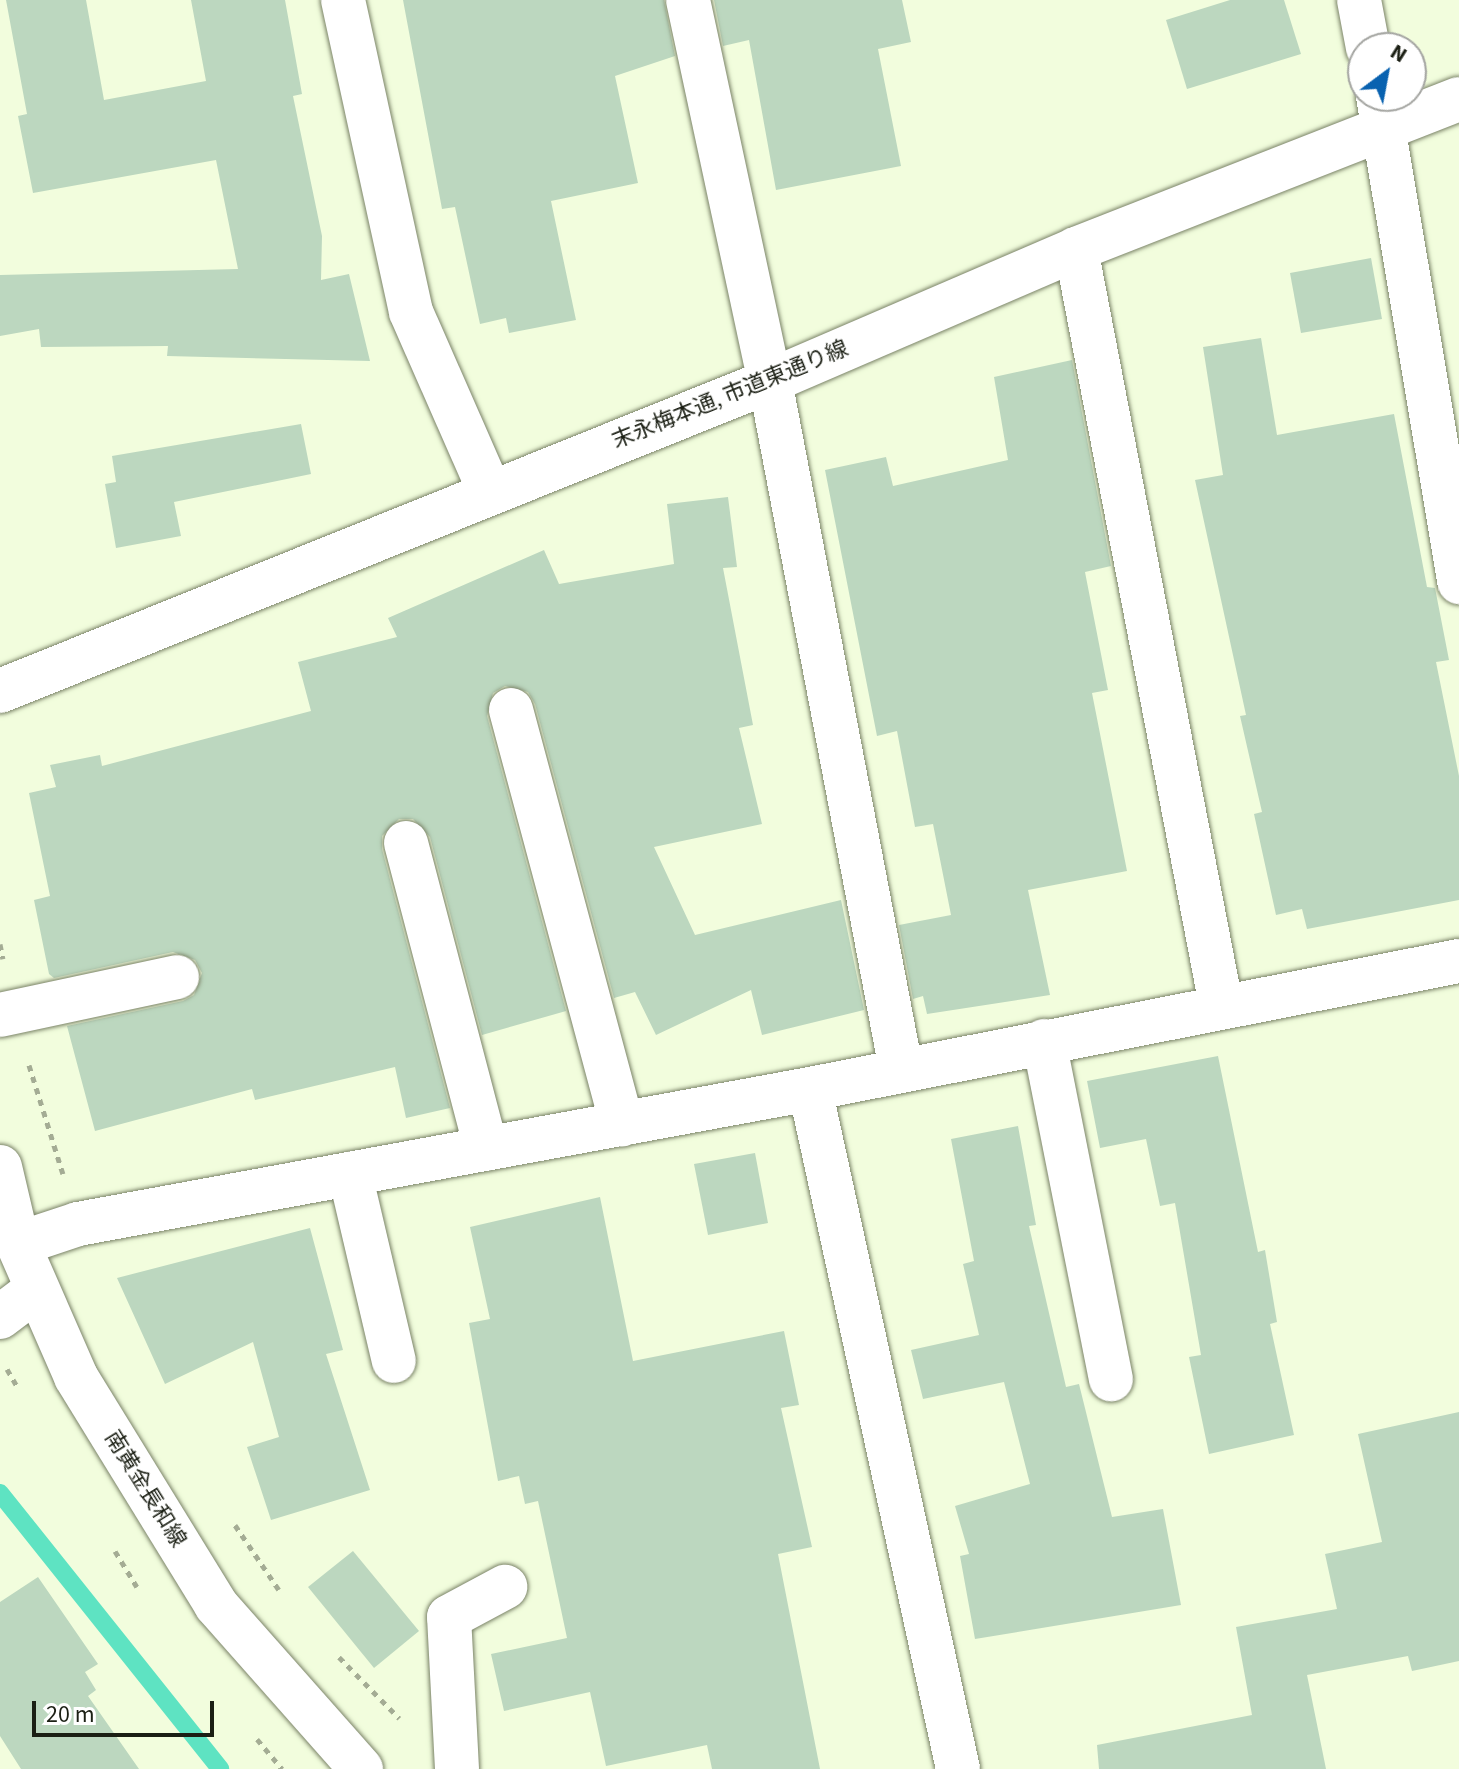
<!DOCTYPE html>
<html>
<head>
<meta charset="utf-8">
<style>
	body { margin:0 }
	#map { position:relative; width:1459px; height:1769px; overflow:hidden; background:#f2fddd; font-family:"Source Sans 3","Noto Sans JP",sans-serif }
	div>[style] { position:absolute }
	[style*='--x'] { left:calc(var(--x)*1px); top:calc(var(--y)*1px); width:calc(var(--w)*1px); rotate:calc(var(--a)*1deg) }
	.stream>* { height:18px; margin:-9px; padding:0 9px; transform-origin:9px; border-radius:9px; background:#5ee3c2 }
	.building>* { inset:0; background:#bcd7bf }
	.path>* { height:5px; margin-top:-2.5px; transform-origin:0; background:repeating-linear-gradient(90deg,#a4ac94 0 6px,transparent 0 12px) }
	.roads { filter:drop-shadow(0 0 2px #7a8367) drop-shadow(0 0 2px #7a8367) }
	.minor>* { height:44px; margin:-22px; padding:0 22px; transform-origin:22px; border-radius:22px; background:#fff }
	.major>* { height:44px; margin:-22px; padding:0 22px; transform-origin:22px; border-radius:22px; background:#fff }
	span { translate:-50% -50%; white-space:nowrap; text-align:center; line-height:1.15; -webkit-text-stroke:6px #fff; paint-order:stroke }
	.street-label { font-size:22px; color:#1b1f14 }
	.north { position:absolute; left:1347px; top:32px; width:80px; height:80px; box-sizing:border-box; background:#fff; border:2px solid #a4a5a1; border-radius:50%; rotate:32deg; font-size:22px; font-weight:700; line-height:32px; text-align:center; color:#1b1f14 }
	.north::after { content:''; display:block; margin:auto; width:28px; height:36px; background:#0962b0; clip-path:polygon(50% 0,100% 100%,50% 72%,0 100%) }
	.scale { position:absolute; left:32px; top:1701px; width:182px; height:36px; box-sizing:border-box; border:4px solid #1b1f14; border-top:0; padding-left:10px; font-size:24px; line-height:28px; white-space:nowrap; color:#1b1f14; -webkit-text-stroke:6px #fff; paint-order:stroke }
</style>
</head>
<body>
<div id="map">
	<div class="stream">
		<i style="--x:0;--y:1493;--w:353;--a:51.4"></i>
	</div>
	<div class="building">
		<i style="clip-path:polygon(6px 0,86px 0,104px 100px,206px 81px,191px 0,285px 0,302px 94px,293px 96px,322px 236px,321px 280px,349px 274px,370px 361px,167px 356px,168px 346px,41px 347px,39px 329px,0 336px,0 275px,238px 269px,216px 160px,33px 193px,18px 116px,27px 114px)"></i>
		<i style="clip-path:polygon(403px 0,664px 0,675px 56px,615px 76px,638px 183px,551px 201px,576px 320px,509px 333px,506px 318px,480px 324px,455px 207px,442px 209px)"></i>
		<i style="clip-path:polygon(714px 0,902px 0,911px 42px,878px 49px,901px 166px,776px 190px,749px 40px,723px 46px)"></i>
		<i style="clip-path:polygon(1230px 0,1284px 0,1301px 54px,1187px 89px,1166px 20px)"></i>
		<i style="clip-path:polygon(1371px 258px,1382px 319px,1301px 333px,1290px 273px)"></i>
		<i style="clip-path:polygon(1261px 338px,1277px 435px,1394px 414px,1427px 587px,1435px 588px,1449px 660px,1436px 662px,1459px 776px,1459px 900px,1307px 929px,1302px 909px,1276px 915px,1254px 814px,1262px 812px,1240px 716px,1246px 715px,1195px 480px,1223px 475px,1203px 347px)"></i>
		<i style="clip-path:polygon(1072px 360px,1111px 566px,1085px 572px,1108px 690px,1092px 693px,1127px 871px,1028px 890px,1050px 995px,927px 1014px,923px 996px,913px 999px,899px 925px,951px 915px,933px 824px,915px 827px,897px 731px,877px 736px,825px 470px,886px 457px,893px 486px,1008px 460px,994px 377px)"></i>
		<i style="clip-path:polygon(301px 424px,311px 474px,174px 502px,181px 536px,116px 548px,105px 484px,116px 482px,112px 456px)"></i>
		<i style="clip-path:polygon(728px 497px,737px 567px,723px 568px,753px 725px,739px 728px,762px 824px,654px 847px,695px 935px,841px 900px,864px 1010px,762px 1035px,751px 990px,656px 1035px,635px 992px,614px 998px,535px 704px,528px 692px,505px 686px,493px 693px,487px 716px,566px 1011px,482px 1035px,430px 837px,413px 819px,399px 819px,382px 836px,382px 849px,450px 1108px,406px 1118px,395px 1067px,255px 1100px,252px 1089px,95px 1131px,67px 1026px,183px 1001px,194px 995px,202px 973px,195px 960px,173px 952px,54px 978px,49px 974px,34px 900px,50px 896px,29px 793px,56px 787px,50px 765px,100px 755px,102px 766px,311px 711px,298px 662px,397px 637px,388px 618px,544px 550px,559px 584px,674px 564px,667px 504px)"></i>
		<i style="clip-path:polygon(1218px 1056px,1258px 1252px,1265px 1250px,1277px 1322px,1270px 1324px,1294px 1435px,1209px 1454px,1189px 1357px,1201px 1355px,1175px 1203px,1160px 1206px,1146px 1139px,1100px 1148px,1087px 1081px)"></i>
		<i style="clip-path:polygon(1018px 1126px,1036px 1225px,1029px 1226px,1066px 1387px,1079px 1384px,1112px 1517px,1163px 1509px,1181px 1605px,975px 1639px,960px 1556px,969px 1554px,955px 1506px,1030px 1484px,1004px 1382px,923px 1399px,911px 1350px,979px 1335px,963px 1264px,974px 1261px,951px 1139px)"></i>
		<i style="clip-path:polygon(755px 1153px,768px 1223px,708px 1235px,694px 1164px)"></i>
		<i style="clip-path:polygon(600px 1197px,633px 1361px,784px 1331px,799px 1405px,781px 1408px,812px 1547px,778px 1554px,820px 1769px,712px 1769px,707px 1745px,606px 1766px,590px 1692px,504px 1711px,491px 1654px,567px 1638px,538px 1501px,525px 1504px,519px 1476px,498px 1481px,469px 1323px,490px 1319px,470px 1227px)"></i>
		<i style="clip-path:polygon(310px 1228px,343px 1350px,326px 1354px,370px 1490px,271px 1520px,247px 1447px,279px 1437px,253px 1342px,165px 1384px,117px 1278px)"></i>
		<i style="clip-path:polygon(1459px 1412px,1459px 1661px,1412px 1671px,1408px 1656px,1307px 1675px,1326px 1769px,1099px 1769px,1097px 1745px,1252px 1715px,1236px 1627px,1337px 1609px,1325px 1554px,1382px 1542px,1358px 1434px)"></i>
		<i style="clip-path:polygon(353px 1551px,419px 1631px,374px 1668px,308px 1587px)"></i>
		<i style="clip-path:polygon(38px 1577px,98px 1664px,85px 1672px,96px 1690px,88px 1696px,139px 1769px,21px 1769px,0 1736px,0 1602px)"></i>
	</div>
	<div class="path">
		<i style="--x:0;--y:944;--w:15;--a:79"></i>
		<i style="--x:29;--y:1065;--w:114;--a:72.7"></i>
		<i style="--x:7;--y:1369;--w:22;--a:60"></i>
		<i style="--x:235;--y:1525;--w:78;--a:55.9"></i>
		<i style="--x:115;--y:1551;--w:42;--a:58.6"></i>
		<i style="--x:339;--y:1657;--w:86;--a:45.5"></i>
		<i style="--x:257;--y:1739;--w:39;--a:50"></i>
	</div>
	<div class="roads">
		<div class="minor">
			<i style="--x:343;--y:0;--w:319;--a:77.7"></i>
			<i style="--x:411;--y:312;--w:197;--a:66.3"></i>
			<i style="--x:688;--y:0;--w:390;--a:77.9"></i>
			<i style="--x:770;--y:381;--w:700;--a:79.22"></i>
			<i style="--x:1359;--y:0;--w:49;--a:79.4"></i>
			<i style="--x:1378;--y:96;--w:493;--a:80.5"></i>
			<i style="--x:1076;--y:249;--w:770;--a:79.14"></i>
			<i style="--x:0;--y:691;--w:830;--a:-21.93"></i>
			<i style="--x:770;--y:381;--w:333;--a:-23.3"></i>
			<i style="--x:1076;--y:249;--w:411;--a:-21.4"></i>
			<i style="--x:511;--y:710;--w:429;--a:75"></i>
			<i style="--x:406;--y:843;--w:316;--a:75.3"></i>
			<i style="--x:0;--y:1015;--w:181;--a:-12.1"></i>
			<i style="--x:1044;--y:1041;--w:345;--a:78.8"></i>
			<i style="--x:810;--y:1089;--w:696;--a:77.72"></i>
			<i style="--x:350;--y:1174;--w:192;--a:76.8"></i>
			<i style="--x:18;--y:1244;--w:63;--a:-18.4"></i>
			<i style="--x:78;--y:1224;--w:744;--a:-10.45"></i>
			<i style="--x:810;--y:1089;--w:662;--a:-11.16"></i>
			<i style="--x:0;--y:1317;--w:46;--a:-37.1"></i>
			<i style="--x:457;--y:1769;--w:152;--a:-93"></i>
			<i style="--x:449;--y:1617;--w:64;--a:-28.2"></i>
		</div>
		<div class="major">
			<i style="--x:0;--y:1167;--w:79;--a:76.8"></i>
			<i style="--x:18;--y:1244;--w:145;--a:66.4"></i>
			<i style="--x:76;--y:1377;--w:268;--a:58.4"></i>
			<i style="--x:216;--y:1605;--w:219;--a:48.5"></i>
		</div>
	</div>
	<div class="street-label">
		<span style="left:730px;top:395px;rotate:-22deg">末永梅本通, 市道東通り線</span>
		<span style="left:145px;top:1489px;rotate:58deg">南黄金長和線</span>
	</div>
	<div class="north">N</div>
	<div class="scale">20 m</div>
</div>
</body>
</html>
